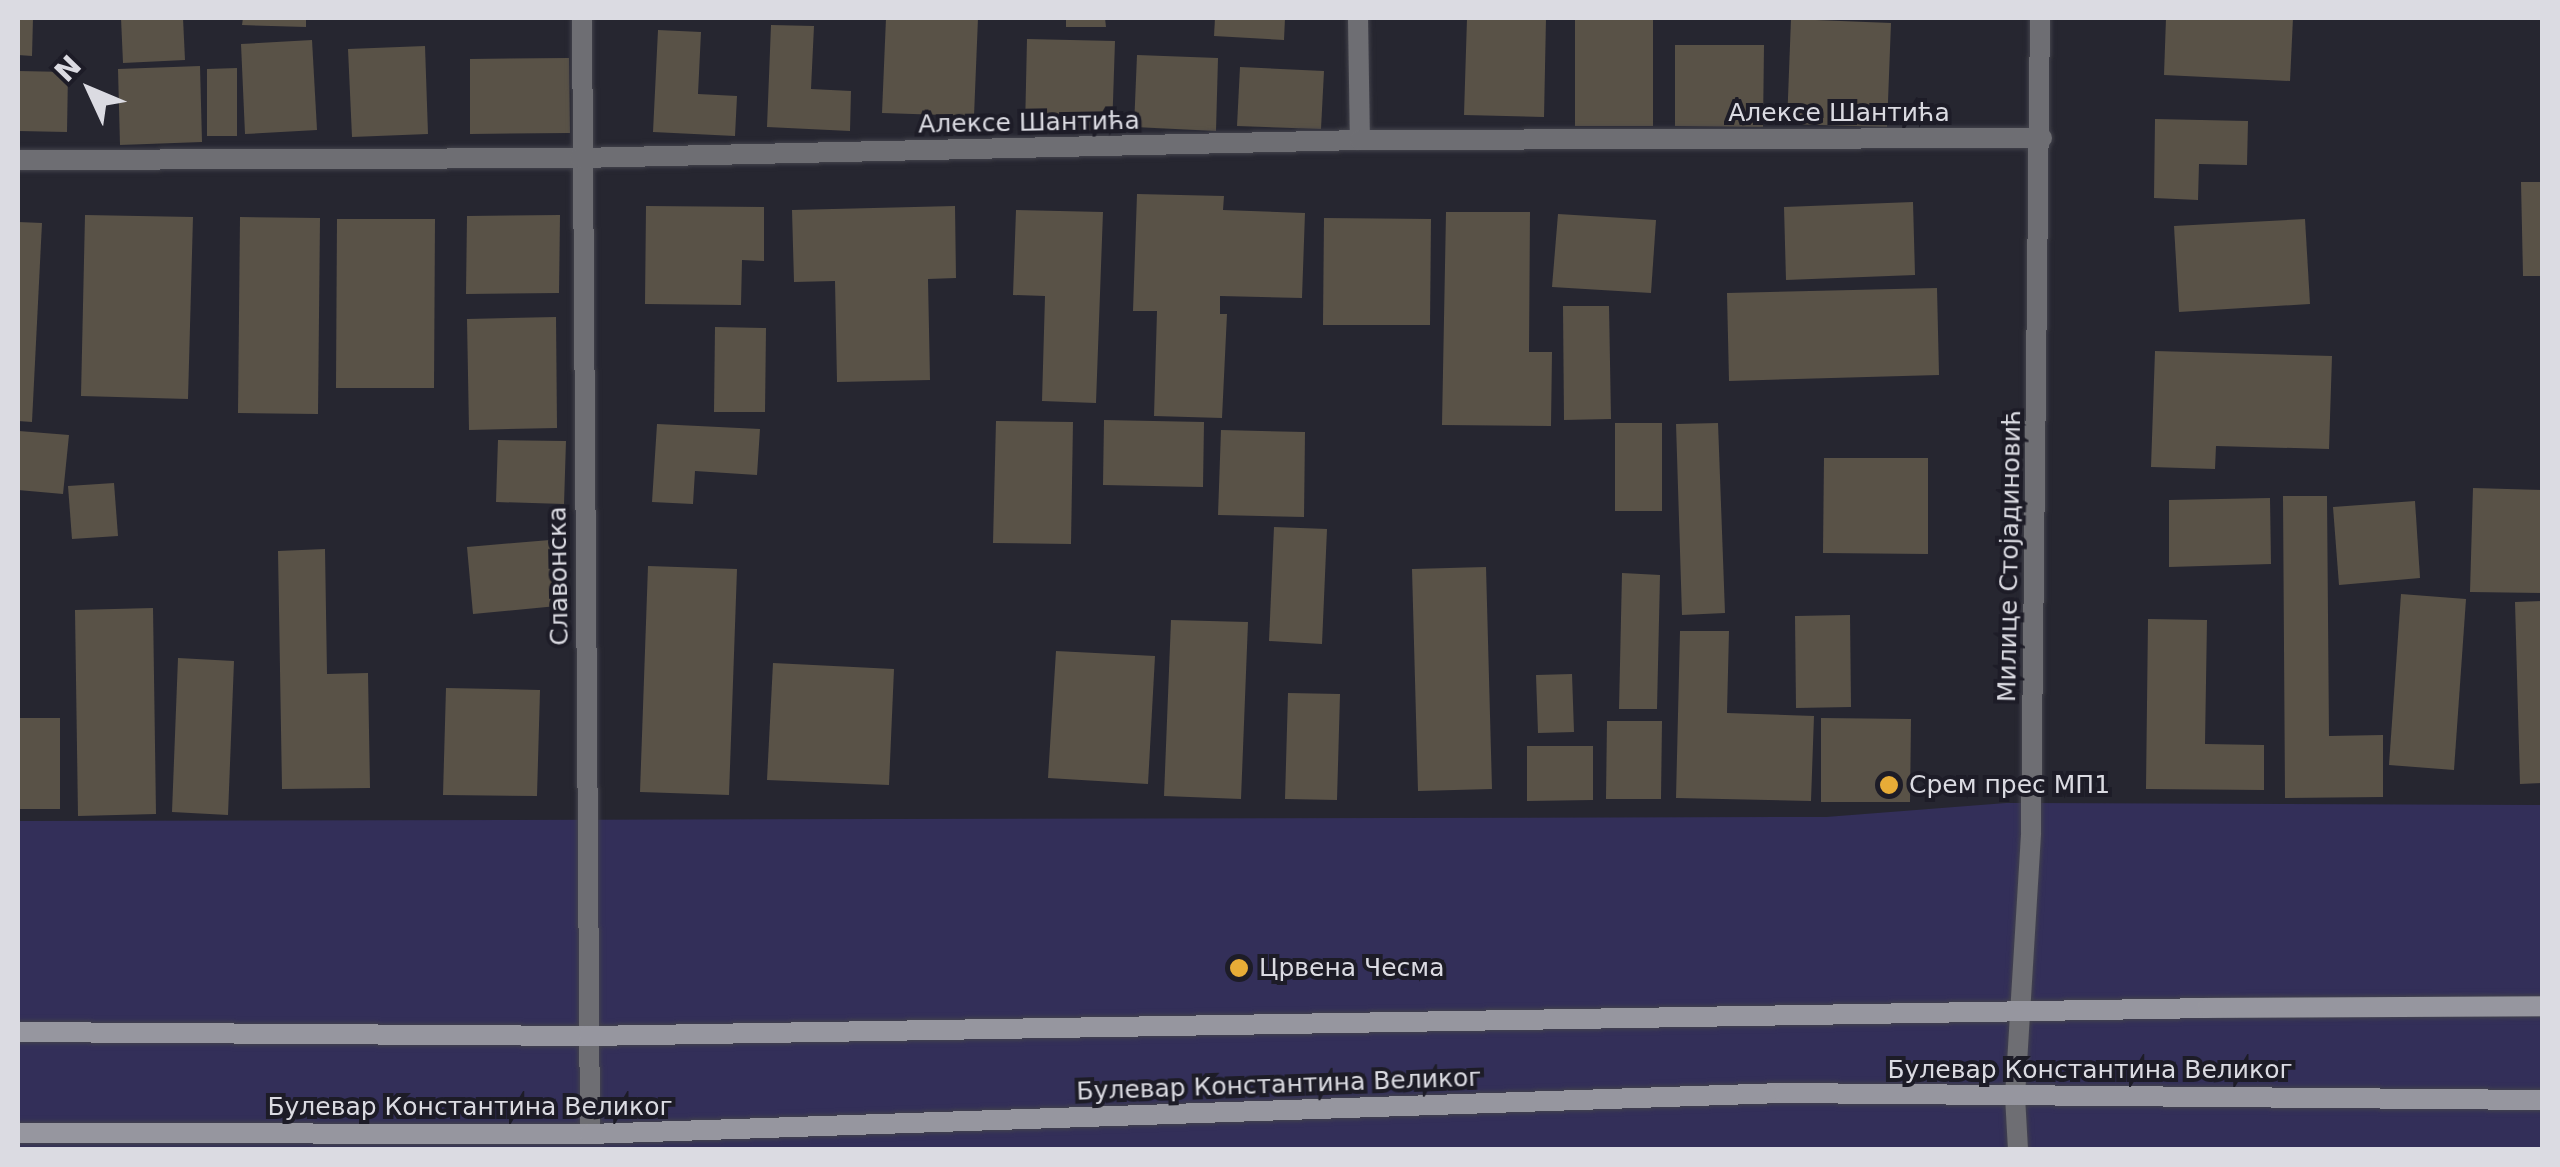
<!DOCTYPE html>
<html>
<head>
<meta charset="utf-8">
<style>
	body { margin:0 }
	#map { position:relative; width:2560px; height:1167px; overflow:hidden; background:#262630; font-family:"DejaVu Sans",sans-serif }
	div>[style] { position:absolute }
	[style*='--x'] { left:calc(var(--x)*1px); top:calc(var(--y)*1px); width:calc(var(--w)*1px); rotate:calc(var(--a)*1deg) }
	.green>* { inset:0; background:#332f59 }
	.building>* { inset:0; background:#595247 }
	.roads { filter:drop-shadow(0 0 2px #43434c) drop-shadow(0 0 2px #43434c) }
	.minor>* { height:20px; margin:-10px; padding:0 10px; transform-origin:10px; border-radius:10px; background:#6e6e73 }
	.tertiary>* { height:20px; margin:-10px; padding:0 10px; transform-origin:10px; border-radius:10px; background:#6e6e73 }
	.secondary>* { height:20px; margin:-10px; padding:0 10px; transform-origin:10px; border-radius:10px; background:#96969f }
	.dots>* { width:28px; height:28px; translate:-50% -50%; box-sizing:border-box; border:5px solid #1d1c27; border-radius:50% }
	span { translate:-50% -50%; white-space:nowrap; text-align:center; line-height:1.15; -webkit-text-stroke:8px #1d1c27; paint-order:stroke }
	.street-label { font-size:25px; color:#dbdbe2 }
	.poi-label { font-size:25px; color:#dbdbe2 }
	.left { translate:0 -50%; text-align:left }
	.frame { position:absolute; inset:0; border:20px solid #dbdbe2; pointer-events:none }
	.north { position:absolute; left:40px; top:40px; width:100px; height:100px; -webkit-text-stroke:8px #1d1c27; paint-order:stroke; rotate:314deg; font-size:28px; font-weight:700; line-height:40px; text-align:center; color:#dbdbe2 }
	.north::after { content:''; display:block; margin:auto; width:35px; height:45px; background:#dbdbe2; clip-path:polygon(50% 0,100% 100%,50% 72%,0 100%) }
</style>
</head>
<body>
<div id="map">
	<div class="green">
		<i style="clip-path:polygon(2006px 803px,2542px 805px,2542px 1149px,18px 1149px,18px 821px,1826px 817px)"></i>
	</div>
	<div class="building">
		<i style="clip-path:polygon(18px 18px,33px 18px,32px 56px,18px 55px)"></i>
		<i style="clip-path:polygon(121px 18px,183px 18px,185px 60px,123px 63px)"></i>
		<i style="clip-path:polygon(243px 18px,306px 18px,306px 27px,242px 25px)"></i>
		<i style="clip-path:polygon(886px 18px,978px 18px,974px 116px,882px 113px)"></i>
		<i style="clip-path:polygon(1066px 18px,1105px 18px,1106px 27px,1066px 27px)"></i>
		<i style="clip-path:polygon(1215px 18px,1285px 18px,1284px 40px,1214px 36px)"></i>
		<i style="clip-path:polygon(1467px 18px,1546px 18px,1544px 117px,1464px 115px)"></i>
		<i style="clip-path:polygon(1575px 18px,1653px 18px,1653px 126px,1575px 126px)"></i>
		<i style="clip-path:polygon(2166px 18px,2293px 18px,2290px 81px,2164px 75px)"></i>
		<i style="clip-path:polygon(1791px 19px,1891px 23px,1887px 127px,1787px 124px)"></i>
		<i style="clip-path:polygon(771px 25px,814px 26px,811px 89px,851px 91px,850px 131px,767px 127px)"></i>
		<i style="clip-path:polygon(658px 30px,701px 32px,698px 94px,737px 96px,735px 136px,653px 132px)"></i>
		<i style="clip-path:polygon(1027px 39px,1115px 41px,1112px 131px,1025px 129px)"></i>
		<i style="clip-path:polygon(312px 40px,317px 130px,245px 134px,241px 44px)"></i>
		<i style="clip-path:polygon(1675px 45px,1764px 45px,1763px 127px,1675px 126px)"></i>
		<i style="clip-path:polygon(425px 46px,428px 134px,352px 137px,348px 49px)"></i>
		<i style="clip-path:polygon(1137px 55px,1218px 58px,1216px 131px,1134px 127px)"></i>
		<i style="clip-path:polygon(569px 58px,570px 133px,470px 134px,470px 59px)"></i>
		<i style="clip-path:polygon(200px 66px,202px 142px,120px 145px,118px 69px)"></i>
		<i style="clip-path:polygon(1240px 67px,1324px 71px,1321px 129px,1237px 126px)"></i>
		<i style="clip-path:polygon(237px 68px,237px 136px,207px 136px,207px 69px)"></i>
		<i style="clip-path:polygon(18px 71px,68px 72px,67px 132px,18px 131px)"></i>
		<i style="clip-path:polygon(2155px 119px,2248px 121px,2247px 165px,2199px 164px,2198px 200px,2154px 198px)"></i>
		<i style="clip-path:polygon(2521px 182px,2542px 182px,2542px 276px,2523px 276px)"></i>
		<i style="clip-path:polygon(1137px 194px,1224px 196px,1223px 210px,1305px 213px,1302px 298px,1220px 296px,1220px 314px,1227px 314px,1222px 418px,1154px 416px,1157px 311px,1133px 311px)"></i>
		<i style="clip-path:polygon(1913px 202px,1915px 275px,1786px 280px,1784px 207px)"></i>
		<i style="clip-path:polygon(646px 206px,764px 207px,764px 261px,742px 260px,741px 305px,645px 304px)"></i>
		<i style="clip-path:polygon(955px 206px,956px 278px,928px 279px,930px 380px,837px 382px,835px 281px,794px 282px,792px 210px)"></i>
		<i style="clip-path:polygon(1016px 210px,1103px 212px,1096px 403px,1042px 401px,1045px 296px,1013px 295px)"></i>
		<i style="clip-path:polygon(1446px 212px,1530px 212px,1529px 352px,1552px 352px,1551px 426px,1442px 425px)"></i>
		<i style="clip-path:polygon(1558px 214px,1656px 220px,1651px 293px,1552px 287px)"></i>
		<i style="clip-path:polygon(85px 215px,193px 217px,188px 399px,81px 396px)"></i>
		<i style="clip-path:polygon(560px 215px,559px 293px,466px 294px,467px 216px)"></i>
		<i style="clip-path:polygon(240px 217px,320px 218px,318px 414px,238px 413px)"></i>
		<i style="clip-path:polygon(1324px 218px,1431px 219px,1430px 325px,1323px 325px)"></i>
		<i style="clip-path:polygon(337px 219px,435px 219px,434px 388px,336px 388px)"></i>
		<i style="clip-path:polygon(2305px 219px,2310px 304px,2179px 312px,2174px 226px)"></i>
		<i style="clip-path:polygon(18px 222px,42px 223px,32px 422px,18px 421px)"></i>
		<i style="clip-path:polygon(1937px 288px,1939px 375px,1729px 381px,1727px 293px)"></i>
		<i style="clip-path:polygon(1563px 306px,1609px 306px,1611px 419px,1564px 420px)"></i>
		<i style="clip-path:polygon(556px 317px,557px 428px,469px 430px,467px 319px)"></i>
		<i style="clip-path:polygon(715px 327px,766px 328px,765px 412px,714px 412px)"></i>
		<i style="clip-path:polygon(2155px 351px,2332px 356px,2329px 449px,2216px 446px,2215px 469px,2151px 467px)"></i>
		<i style="clip-path:polygon(1104px 420px,1204px 422px,1203px 487px,1103px 485px)"></i>
		<i style="clip-path:polygon(996px 421px,1073px 422px,1071px 544px,993px 543px)"></i>
		<i style="clip-path:polygon(1615px 423px,1662px 423px,1662px 511px,1615px 511px)"></i>
		<i style="clip-path:polygon(1718px 423px,1725px 613px,1682px 615px,1676px 424px)"></i>
		<i style="clip-path:polygon(657px 424px,760px 429px,757px 475px,695px 471px,693px 504px,652px 502px)"></i>
		<i style="clip-path:polygon(1221px 430px,1305px 432px,1304px 517px,1218px 515px)"></i>
		<i style="clip-path:polygon(19px 431px,69px 435px,63px 494px,18px 490px)"></i>
		<i style="clip-path:polygon(498px 440px,566px 441px,564px 504px,496px 502px)"></i>
		<i style="clip-path:polygon(1824px 458px,1928px 458px,1928px 554px,1823px 553px)"></i>
		<i style="clip-path:polygon(114px 483px,118px 536px,72px 539px,68px 486px)"></i>
		<i style="clip-path:polygon(2473px 488px,2542px 490px,2542px 593px,2470px 592px)"></i>
		<i style="clip-path:polygon(2283px 496px,2327px 496px,2329px 736px,2383px 735px,2383px 797px,2285px 798px)"></i>
		<i style="clip-path:polygon(2270px 498px,2271px 564px,2169px 567px,2169px 500px)"></i>
		<i style="clip-path:polygon(2415px 501px,2420px 578px,2339px 585px,2333px 507px)"></i>
		<i style="clip-path:polygon(1274px 527px,1327px 529px,1322px 644px,1269px 641px)"></i>
		<i style="clip-path:polygon(550px 540px,557px 606px,473px 614px,467px 547px)"></i>
		<i style="clip-path:polygon(325px 549px,327px 674px,368px 673px,370px 788px,282px 789px,278px 551px)"></i>
		<i style="clip-path:polygon(648px 566px,737px 569px,729px 795px,640px 792px)"></i>
		<i style="clip-path:polygon(1486px 567px,1492px 789px,1418px 791px,1412px 569px)"></i>
		<i style="clip-path:polygon(1622px 573px,1660px 575px,1657px 709px,1619px 709px)"></i>
		<i style="clip-path:polygon(2401px 594px,2466px 599px,2454px 770px,2389px 765px)"></i>
		<i style="clip-path:polygon(2542px 601px,2542px 783px,2520px 784px,2515px 602px)"></i>
		<i style="clip-path:polygon(153px 608px,156px 814px,78px 816px,75px 610px)"></i>
		<i style="clip-path:polygon(1850px 615px,1851px 707px,1796px 708px,1795px 616px)"></i>
		<i style="clip-path:polygon(2148px 619px,2207px 620px,2205px 744px,2264px 745px,2264px 790px,2146px 789px)"></i>
		<i style="clip-path:polygon(1171px 620px,1248px 622px,1241px 799px,1164px 796px)"></i>
		<i style="clip-path:polygon(1680px 631px,1729px 631px,1727px 713px,1814px 716px,1811px 801px,1676px 798px)"></i>
		<i style="clip-path:polygon(1056px 651px,1155px 656px,1148px 784px,1048px 778px)"></i>
		<i style="clip-path:polygon(178px 658px,234px 661px,228px 815px,172px 812px)"></i>
		<i style="clip-path:polygon(773px 663px,894px 669px,889px 785px,767px 780px)"></i>
		<i style="clip-path:polygon(1572px 674px,1574px 732px,1538px 733px,1536px 675px)"></i>
		<i style="clip-path:polygon(446px 688px,540px 690px,537px 796px,443px 795px)"></i>
		<i style="clip-path:polygon(1288px 693px,1340px 694px,1337px 800px,1285px 799px)"></i>
		<i style="clip-path:polygon(18px 718px,60px 718px,60px 809px,18px 809px)"></i>
		<i style="clip-path:polygon(1821px 718px,1911px 719px,1910px 802px,1821px 802px)"></i>
		<i style="clip-path:polygon(1607px 721px,1662px 721px,1661px 799px,1606px 799px)"></i>
		<i style="clip-path:polygon(1527px 746px,1593px 746px,1593px 800px,1527px 801px)"></i>
	</div>
	<div class="roads">
		<div class="minor">
			<i style="--x:582;--y:18;--w:1116;--a:89.59"></i>
			<i style="--x:1358;--y:18;--w:122;--a:89.1"></i>
			<i style="--x:18;--y:160;--w:562;--a:-0.2"></i>
			<i style="--x:580;--y:158;--w:780;--a:-1.32"></i>
			<i style="--x:1360;--y:140;--w:682;--a:-0.17"></i>
			<i style="--x:2015;--y:1096;--w:54;--a:86.8"></i>
		</div>
		<div class="tertiary">
			<i style="--x:2015;--y:1096;--w:264;--a:-86.5"></i>
			<i style="--x:2031;--y:832;--w:814;--a:-89.37"></i>
		</div>
		<div class="secondary">
			<i style="--x:18;--y:1032;--w:571;--a:0.4"></i>
			<i style="--x:589;--y:1036;--w:1619;--a:-0.99"></i>
			<i style="--x:2208;--y:1008;--w:334;--a:-0.3"></i>
			<i style="--x:18;--y:1133;--w:572;--a:0.1"></i>
			<i style="--x:590;--y:1134;--w:1195;--a:-1.97"></i>
			<i style="--x:1784;--y:1093;--w:758;--a:0.53"></i>
		</div>
	</div>
	<div class="dots">
		<i style="left:1889px;top:785px;background:#e7ac37"></i>
		<i style="left:1239px;top:968px;background:#e7ac37"></i>
	</div>
	<div class="street-label">
		<span style="left:1839px;top:113px">Алексе Шантића</span>
		<span style="left:1029px;top:123px;rotate:-1deg">Алексе Шантића</span>
		<span style="left:2010px;top:556px;rotate:-89deg">Милице Стојадиновић</span>
		<span style="left:559px;top:576px;rotate:-91deg">Славонска</span>
		<span style="left:2090px;top:1070px">Булевар Константина Великог</span>
		<span style="left:1279px;top:1085px;rotate:-2deg">Булевар Константина Великог</span>
		<span style="left:470px;top:1107px">Булевар Константина Великог</span>
	</div>
	<div class="poi-label">
		<span class="left" style="left:1909px;top:785px">Срем прес МП1</span>
		<span class="left" style="left:1259px;top:968px">Црвена Чесма</span>
	</div>
	<div class="frame"></div>
	<div class="north">N</div>
</div>
</body>
</html>
